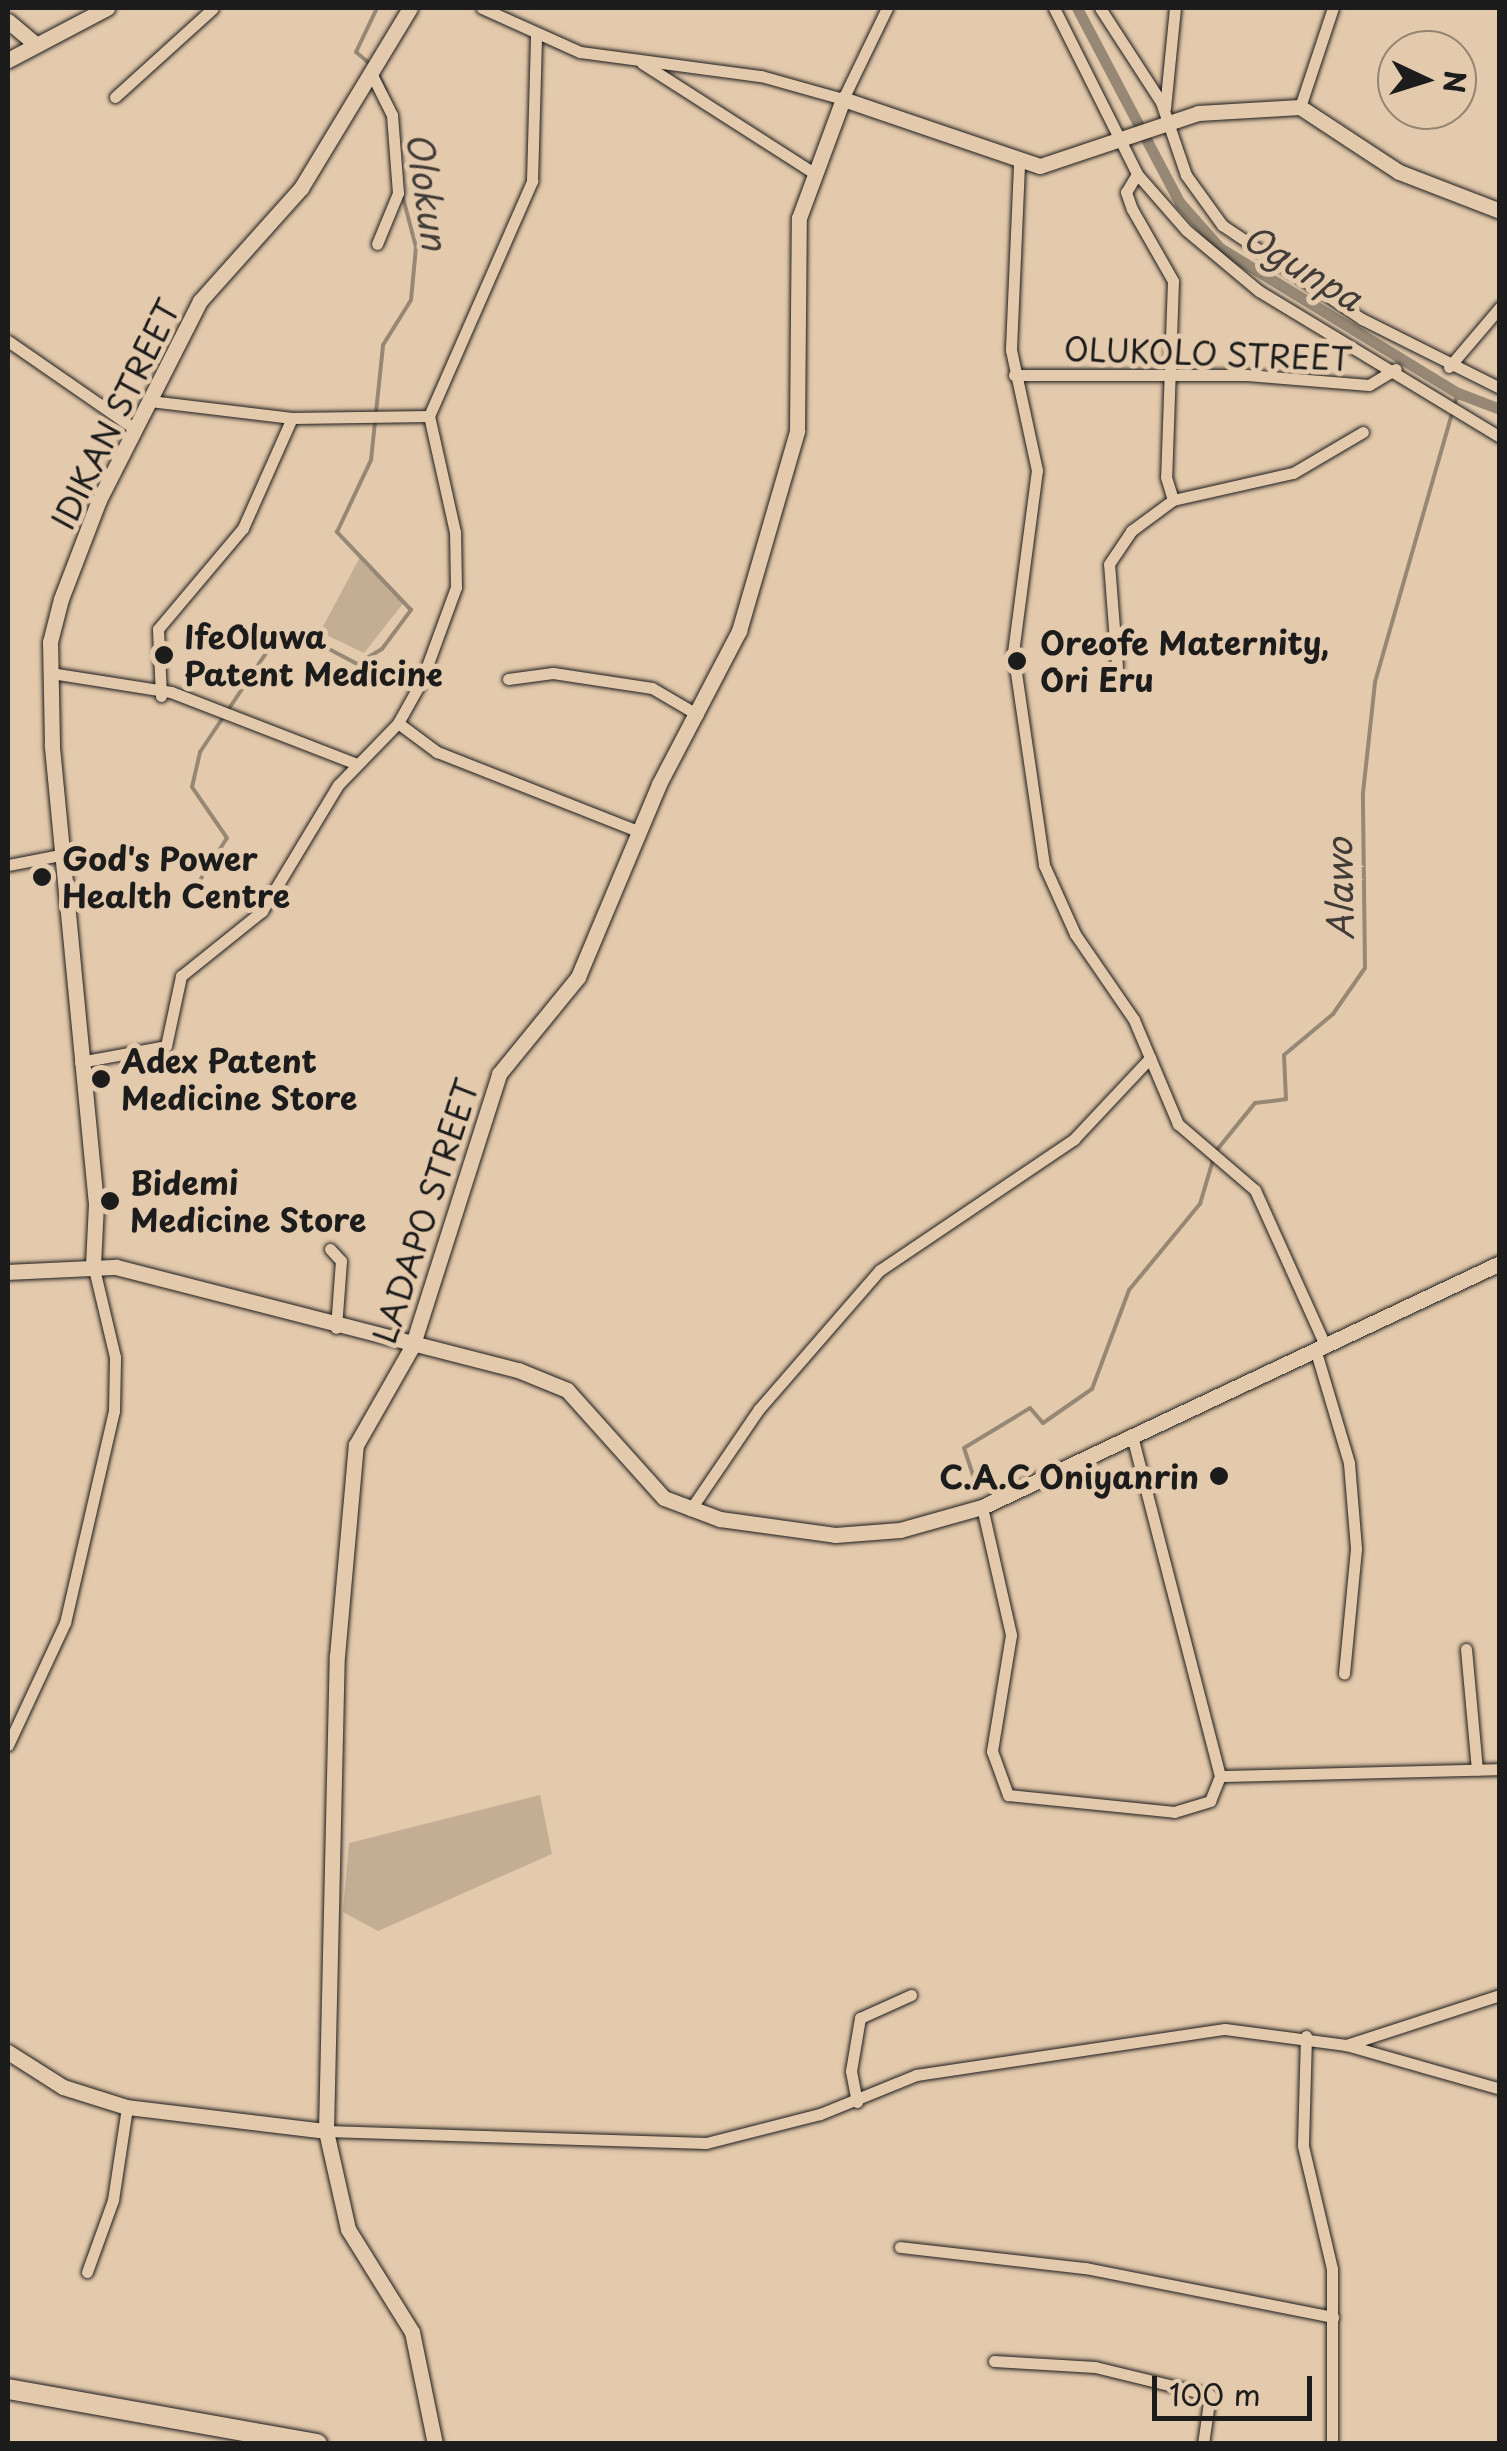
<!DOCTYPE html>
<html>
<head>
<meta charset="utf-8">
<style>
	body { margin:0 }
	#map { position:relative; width:1507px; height:2451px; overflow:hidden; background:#e4caac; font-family:"Playpen Sans",sans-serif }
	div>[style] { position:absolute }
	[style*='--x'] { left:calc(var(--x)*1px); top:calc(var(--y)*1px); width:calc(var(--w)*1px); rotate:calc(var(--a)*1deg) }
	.green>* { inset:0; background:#c3ae94 }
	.stream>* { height:4px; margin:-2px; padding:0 2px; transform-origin:2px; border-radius:2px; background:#978875 }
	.canal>* { height:11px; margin:-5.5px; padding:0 5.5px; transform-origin:5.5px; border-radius:5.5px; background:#978875 }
	.roads { filter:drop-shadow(0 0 2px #1c1c1c) drop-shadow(0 0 2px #1c1c1c) }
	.street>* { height:11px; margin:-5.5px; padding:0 5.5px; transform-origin:5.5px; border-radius:5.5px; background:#e4caac }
	.secondary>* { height:15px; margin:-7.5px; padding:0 7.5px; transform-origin:7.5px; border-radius:7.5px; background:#e4caac }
	.highway>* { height:20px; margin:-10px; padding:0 10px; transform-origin:10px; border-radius:10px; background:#e4caac }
	.dots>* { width:28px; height:28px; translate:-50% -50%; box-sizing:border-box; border:5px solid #e4caac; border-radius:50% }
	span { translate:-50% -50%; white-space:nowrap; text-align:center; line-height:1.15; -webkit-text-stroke:10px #e4caac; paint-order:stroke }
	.street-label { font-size:32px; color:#1c1c1c }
	.poi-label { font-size:32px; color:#1c1c1c; font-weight:700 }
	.left { translate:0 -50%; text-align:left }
	.right { translate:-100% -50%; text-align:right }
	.water-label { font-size:35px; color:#413c37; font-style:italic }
	.frame { position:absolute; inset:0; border:10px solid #1c1c1c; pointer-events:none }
	.north { position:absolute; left:1377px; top:30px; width:100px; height:100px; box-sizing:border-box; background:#e4caac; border:2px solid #948472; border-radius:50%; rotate:94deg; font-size:28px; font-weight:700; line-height:40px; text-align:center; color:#1c1c1c }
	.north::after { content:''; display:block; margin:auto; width:35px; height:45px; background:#1c1c1c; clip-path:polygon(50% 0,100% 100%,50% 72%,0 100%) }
	.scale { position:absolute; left:1152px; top:2376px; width:160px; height:45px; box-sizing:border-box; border:5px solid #1c1c1c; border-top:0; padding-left:12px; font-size:30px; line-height:35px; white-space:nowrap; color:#1c1c1c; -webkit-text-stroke:8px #e4caac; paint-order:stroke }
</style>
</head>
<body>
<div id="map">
	<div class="green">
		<i style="clip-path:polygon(360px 557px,405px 601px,364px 653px,320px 632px)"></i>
		<i style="clip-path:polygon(540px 1795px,552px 1854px,378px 1931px,343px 1912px,349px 1843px)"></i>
	</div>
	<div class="stream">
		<i style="--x:369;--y:63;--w:17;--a:-140"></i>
		<i style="--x:356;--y:52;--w:49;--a:-64.5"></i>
		<i style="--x:376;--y:70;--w:23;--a:65"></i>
		<i style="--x:195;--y:888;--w:59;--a:-57.4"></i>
		<i style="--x:227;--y:838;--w:62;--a:-124.5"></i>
		<i style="--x:192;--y:787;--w:36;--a:-77"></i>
		<i style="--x:200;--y:752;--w:130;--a:-56.3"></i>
		<i style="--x:272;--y:644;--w:29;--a:-22"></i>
		<i style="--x:299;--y:633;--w:66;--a:28.1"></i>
		<i style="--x:357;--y:664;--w:29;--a:-31"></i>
		<i style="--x:382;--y:649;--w:49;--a:-53.4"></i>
		<i style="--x:411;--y:610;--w:108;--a:-133.5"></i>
		<i style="--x:337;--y:532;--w:80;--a:-64.7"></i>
		<i style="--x:371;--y:460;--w:116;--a:-84"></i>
		<i style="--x:383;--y:345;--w:53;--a:-58.1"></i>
		<i style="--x:411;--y:300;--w:53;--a:-84.6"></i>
		<i style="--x:416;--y:247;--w:55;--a:-104.8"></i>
		<i style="--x:1216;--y:1151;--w:62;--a:-50.9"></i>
		<i style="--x:1255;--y:1103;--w:31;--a:-7"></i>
		<i style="--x:1286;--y:1099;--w:44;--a:-92.6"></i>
		<i style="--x:1284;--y:1055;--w:64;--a:-39.9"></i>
		<i style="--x:1333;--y:1014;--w:56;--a:-55.2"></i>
		<i style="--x:1365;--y:968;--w:175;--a:-90.7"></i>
		<i style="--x:1363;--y:793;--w:112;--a:-83.8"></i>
		<i style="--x:1375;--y:682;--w:301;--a:-74"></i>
		<i style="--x:978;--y:1490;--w:44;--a:-108.4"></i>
		<i style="--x:964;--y:1448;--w:77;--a:-31.2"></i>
		<i style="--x:1030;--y:1408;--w:20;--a:49"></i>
		<i style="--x:1043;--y:1423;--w:60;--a:-34.8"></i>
		<i style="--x:1092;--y:1389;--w:106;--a:-69.5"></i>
		<i style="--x:1129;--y:1290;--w:112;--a:-50.5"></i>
		<i style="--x:1200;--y:1204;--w:46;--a:-73.5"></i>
	</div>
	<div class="canal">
		<i style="--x:1077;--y:8;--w:221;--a:62.2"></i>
		<i style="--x:1180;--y:203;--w:60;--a:48.4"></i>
		<i style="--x:1220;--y:248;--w:279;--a:31.4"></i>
		<i style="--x:1458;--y:393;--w:45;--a:20.9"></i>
	</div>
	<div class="roads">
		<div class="street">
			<i style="--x:482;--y:8;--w:107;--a:24.2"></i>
			<i style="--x:580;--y:52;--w:183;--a:7.6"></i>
			<i style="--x:761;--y:76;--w:85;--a:15.7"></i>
			<i style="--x:843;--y:99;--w:101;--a:-64.2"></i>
			<i style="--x:1054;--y:8;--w:186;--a:63.4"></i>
			<i style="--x:1137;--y:174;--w:74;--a:48.8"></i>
			<i style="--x:1186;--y:230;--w:95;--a:39.9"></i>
			<i style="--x:1259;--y:291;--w:282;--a:31.2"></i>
			<i style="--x:1100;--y:8;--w:112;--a:57"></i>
			<i style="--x:1161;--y:102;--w:77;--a:71.1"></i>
			<i style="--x:1186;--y:175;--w:62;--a:54.2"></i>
			<i style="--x:1222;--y:225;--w:169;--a:33.9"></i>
			<i style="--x:1362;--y:319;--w:154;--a:26.6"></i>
			<i style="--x:642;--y:63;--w:201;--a:32.6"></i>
			<i style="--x:372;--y:75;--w:45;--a:63.4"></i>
			<i style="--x:392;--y:115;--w:78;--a:85.6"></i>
			<i style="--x:398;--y:193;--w:55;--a:112.4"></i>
			<i style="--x:115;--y:97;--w:132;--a:-42.2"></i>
			<i style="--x:1300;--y:107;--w:104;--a:-71.6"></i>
			<i style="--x:1165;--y:108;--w:100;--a:-84.3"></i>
			<i style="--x:1019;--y:165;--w:185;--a:92.5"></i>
			<i style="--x:1011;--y:350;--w:123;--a:77.8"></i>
			<i style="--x:1037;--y:470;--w:184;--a:97.5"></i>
			<i style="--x:1013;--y:652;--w:215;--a:81.7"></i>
			<i style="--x:1044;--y:865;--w:76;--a:65.8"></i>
			<i style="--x:1075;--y:934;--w:104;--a:55.5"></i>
			<i style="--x:1134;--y:1020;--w:113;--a:67.1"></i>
			<i style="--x:1178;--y:1124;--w:101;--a:40.6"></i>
			<i style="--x:1255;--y:1190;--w:172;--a:65.7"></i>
			<i style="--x:1137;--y:174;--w:21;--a:121"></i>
			<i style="--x:1126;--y:192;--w:18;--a:71"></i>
			<i style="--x:1132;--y:209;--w:83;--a:60.3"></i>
			<i style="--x:1173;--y:281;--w:196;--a:92"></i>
			<i style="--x:1166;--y:477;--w:24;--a:73"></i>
			<i style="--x:8;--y:341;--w:155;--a:34.7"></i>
			<i style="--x:1449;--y:367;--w:79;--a:-49.6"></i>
			<i style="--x:1014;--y:375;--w:233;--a:0"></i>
			<i style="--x:1247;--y:375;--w:122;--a:4.7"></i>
			<i style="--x:1369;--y:385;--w:31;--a:-31"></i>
			<i style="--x:150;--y:401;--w:143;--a:6.8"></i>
			<i style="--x:292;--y:418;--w:137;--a:-0.8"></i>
			<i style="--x:1117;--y:667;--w:103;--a:-94.4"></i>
			<i style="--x:1109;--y:564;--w:40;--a:-56"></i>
			<i style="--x:1131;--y:531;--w:52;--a:-36.4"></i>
			<i style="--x:1173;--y:500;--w:123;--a:-12.7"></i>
			<i style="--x:1293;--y:473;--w:81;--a:-30.4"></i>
			<i style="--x:51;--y:673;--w:121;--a:9"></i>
			<i style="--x:171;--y:692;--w:199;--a:21.2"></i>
			<i style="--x:508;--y:679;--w:45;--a:-7.6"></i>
			<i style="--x:553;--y:673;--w:100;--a:8.6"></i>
			<i style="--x:652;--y:688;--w:53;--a:30.4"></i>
			<i style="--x:161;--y:696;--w:67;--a:-92.6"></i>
			<i style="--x:158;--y:629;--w:132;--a:-49.9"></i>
			<i style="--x:243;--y:528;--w:120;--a:-66"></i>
			<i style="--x:398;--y:723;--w:49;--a:36.6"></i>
			<i style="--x:437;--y:752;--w:218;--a:21.5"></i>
			<i style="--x:8;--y:865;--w:58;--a:-10.9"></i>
			<i style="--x:80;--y:1062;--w:87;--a:-10.5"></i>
			<i style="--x:166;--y:1046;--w:72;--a:-77.9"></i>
			<i style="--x:181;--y:976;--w:104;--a:-38.7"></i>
			<i style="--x:262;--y:911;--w:147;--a:-58.9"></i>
			<i style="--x:338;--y:785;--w:86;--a:-45.9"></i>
			<i style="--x:398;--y:723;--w:49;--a:-60.8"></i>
			<i style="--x:422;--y:680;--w:99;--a:-69.9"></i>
			<i style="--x:456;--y:587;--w:55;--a:-91"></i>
			<i style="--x:455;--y:532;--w:119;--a:-102.6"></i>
			<i style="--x:429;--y:416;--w:257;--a:-66.3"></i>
			<i style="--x:532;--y:181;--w:145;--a:-88.4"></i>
			<i style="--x:330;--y:1249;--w:16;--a:47"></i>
			<i style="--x:341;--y:1261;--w:67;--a:94.3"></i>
			<i style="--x:1316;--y:1352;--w:116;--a:73.4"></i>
			<i style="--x:1349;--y:1463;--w:86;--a:85.3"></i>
			<i style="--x:1356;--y:1549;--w:125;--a:95.5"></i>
			<i style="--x:982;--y:1507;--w:131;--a:77.2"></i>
			<i style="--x:1011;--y:1635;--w:118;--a:99.3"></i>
			<i style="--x:992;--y:1751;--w:47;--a:70"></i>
			<i style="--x:1008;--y:1795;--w:167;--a:5.8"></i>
			<i style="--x:1174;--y:1812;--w:38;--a:-17"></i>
			<i style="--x:1210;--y:1801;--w:27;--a:-68"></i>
			<i style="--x:1220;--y:1776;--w:351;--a:-104.5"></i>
			<i style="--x:690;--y:1510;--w:122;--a:-55.7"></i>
			<i style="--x:759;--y:1409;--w:184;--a:-49"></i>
			<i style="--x:880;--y:1270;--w:234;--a:-34"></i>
			<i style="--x:1074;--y:1139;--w:111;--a:-46.8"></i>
			<i style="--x:1466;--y:1649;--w:121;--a:84.8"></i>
			<i style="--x:8;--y:1745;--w:135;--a:-65"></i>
			<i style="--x:65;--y:1623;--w:218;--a:-77"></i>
			<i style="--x:114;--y:1411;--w:54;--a:-88.9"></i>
			<i style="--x:115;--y:1357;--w:95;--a:-103.4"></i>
			<i style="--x:1220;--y:1776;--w:280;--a:-1.4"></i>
			<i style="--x:1306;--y:2036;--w:110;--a:91.6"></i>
			<i style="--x:1303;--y:2146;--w:126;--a:76.7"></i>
			<i style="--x:1332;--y:2269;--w:175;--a:90"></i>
			<i style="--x:1346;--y:2045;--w:162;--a:-18"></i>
			<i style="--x:857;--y:2102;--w:32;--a:-101"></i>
			<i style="--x:851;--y:2071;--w:54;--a:-80.4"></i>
			<i style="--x:860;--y:2018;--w:56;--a:-24.3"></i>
			<i style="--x:326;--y:2131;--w:380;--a:1.8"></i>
			<i style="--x:706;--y:2143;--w:118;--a:-14.3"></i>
			<i style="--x:820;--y:2114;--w:104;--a:-22.1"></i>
			<i style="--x:916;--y:2075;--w:312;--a:-8.5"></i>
			<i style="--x:1225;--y:2029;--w:122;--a:7.5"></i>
			<i style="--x:1346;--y:2045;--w:160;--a:15.9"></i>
			<i style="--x:900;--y:2247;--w:186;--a:6.5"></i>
			<i style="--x:1085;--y:2268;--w:253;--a:11.2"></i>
			<i style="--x:87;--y:2272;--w:77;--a:-70.1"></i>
			<i style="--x:113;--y:2200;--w:94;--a:-81.4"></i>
			<i style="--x:994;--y:2361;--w:101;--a:3.4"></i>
			<i style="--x:1095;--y:2367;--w:118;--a:13.7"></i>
			<i style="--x:1210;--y:2395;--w:49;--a:98.1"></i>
		</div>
		<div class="secondary">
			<i style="--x:8;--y:21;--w:33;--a:40"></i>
			<i style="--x:8;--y:60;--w:112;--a:-27.7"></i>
			<i style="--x:93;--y:1265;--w:61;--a:-87.2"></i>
			<i style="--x:96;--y:1204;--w:462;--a:-95.5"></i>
			<i style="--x:52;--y:744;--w:102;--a:-91.1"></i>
			<i style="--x:50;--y:642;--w:44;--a:-75.7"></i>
			<i style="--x:61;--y:599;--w:106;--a:-69"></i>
			<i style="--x:99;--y:500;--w:223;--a:-63.1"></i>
			<i style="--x:200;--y:301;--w:152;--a:-48.2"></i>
			<i style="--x:301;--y:188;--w:210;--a:-58.8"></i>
			<i style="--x:8;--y:1272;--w:108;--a:-2.7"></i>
			<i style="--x:116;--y:1267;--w:415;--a:14.4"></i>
			<i style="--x:518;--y:1370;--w:53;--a:22.2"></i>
			<i style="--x:567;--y:1390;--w:145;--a:48.1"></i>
			<i style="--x:664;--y:1498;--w:60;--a:20.6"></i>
			<i style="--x:720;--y:1519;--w:116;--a:7.9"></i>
			<i style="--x:835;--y:1535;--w:65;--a:-4.4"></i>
			<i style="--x:900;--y:1530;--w:85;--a:-15.7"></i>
			<i style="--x:982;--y:1507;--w:573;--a:-25.22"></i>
			<i style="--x:8;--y:2052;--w:65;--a:32.5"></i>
			<i style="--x:63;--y:2087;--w:67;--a:17.4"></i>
			<i style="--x:127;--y:2107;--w:200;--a:6.9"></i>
			<i style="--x:435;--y:2444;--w:114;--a:-101.6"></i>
			<i style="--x:412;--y:2332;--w:121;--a:-121.9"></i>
			<i style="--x:348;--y:2229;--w:100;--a:-102.7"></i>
			<i style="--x:326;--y:2131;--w:475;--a:-88.7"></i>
			<i style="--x:337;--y:1656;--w:212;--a:-84.9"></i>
			<i style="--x:356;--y:1445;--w:113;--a:-60.3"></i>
			<i style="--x:412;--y:1347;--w:287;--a:-72.3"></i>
			<i style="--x:499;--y:1074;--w:125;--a:-50.8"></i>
			<i style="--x:578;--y:977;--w:209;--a:-67.2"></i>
			<i style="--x:659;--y:784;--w:173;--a:-62.4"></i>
			<i style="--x:739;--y:631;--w:208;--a:-73.8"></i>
			<i style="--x:797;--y:431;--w:213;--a:-89.5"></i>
			<i style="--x:799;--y:218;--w:127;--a:-69.7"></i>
			<i style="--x:843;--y:99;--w:208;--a:18.8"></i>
			<i style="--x:1040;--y:166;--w:167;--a:-18.5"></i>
			<i style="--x:1198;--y:113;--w:102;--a:-3.4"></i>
			<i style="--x:1300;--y:107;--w:118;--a:33.3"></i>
			<i style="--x:1399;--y:172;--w:108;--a:21.1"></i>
		</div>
		<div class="highway">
			<i style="--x:8;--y:2389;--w:314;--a:10.1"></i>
		</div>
	</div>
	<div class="dots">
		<i style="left:164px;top:655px;background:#1c1c1c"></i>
		<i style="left:1017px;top:661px;background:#1c1c1c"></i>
		<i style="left:42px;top:877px;background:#1c1c1c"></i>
		<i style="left:101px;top:1079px;background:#1c1c1c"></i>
		<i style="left:110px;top:1201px;background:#1c1c1c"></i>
		<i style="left:1219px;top:1476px;background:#1c1c1c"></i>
	</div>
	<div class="street-label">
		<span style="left:1208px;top:353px;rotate:2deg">OLUKOLO STREET</span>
		<span style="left:115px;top:414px;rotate:-64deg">IDIKAN STREET</span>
		<span style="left:425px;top:1211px;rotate:-72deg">LADAPO STREET</span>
	</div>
	<div class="poi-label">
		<span class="left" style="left:184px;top:655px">IfeOluwa<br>Patent Medicine</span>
		<span class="left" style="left:1040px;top:661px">Oreofe Maternity,<br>Ori Eru</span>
		<span class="left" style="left:62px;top:877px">God's Power<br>Health Centre</span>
		<span class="left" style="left:121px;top:1079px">Adex Patent<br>Medicine Store</span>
		<span class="left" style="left:130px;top:1201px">Bidemi<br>Medicine Store</span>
		<span class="right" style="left:1199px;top:1476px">C.A.C Oniyanrin</span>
	</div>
	<div class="water-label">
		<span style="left:428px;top:191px;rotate:82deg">Olokun</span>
		<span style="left:1303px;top:267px;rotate:31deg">Ogunpa</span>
		<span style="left:1339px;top:889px;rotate:-91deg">Alawo</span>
	</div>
	<div class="frame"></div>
	<div class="north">N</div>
	<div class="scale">100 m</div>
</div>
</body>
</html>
